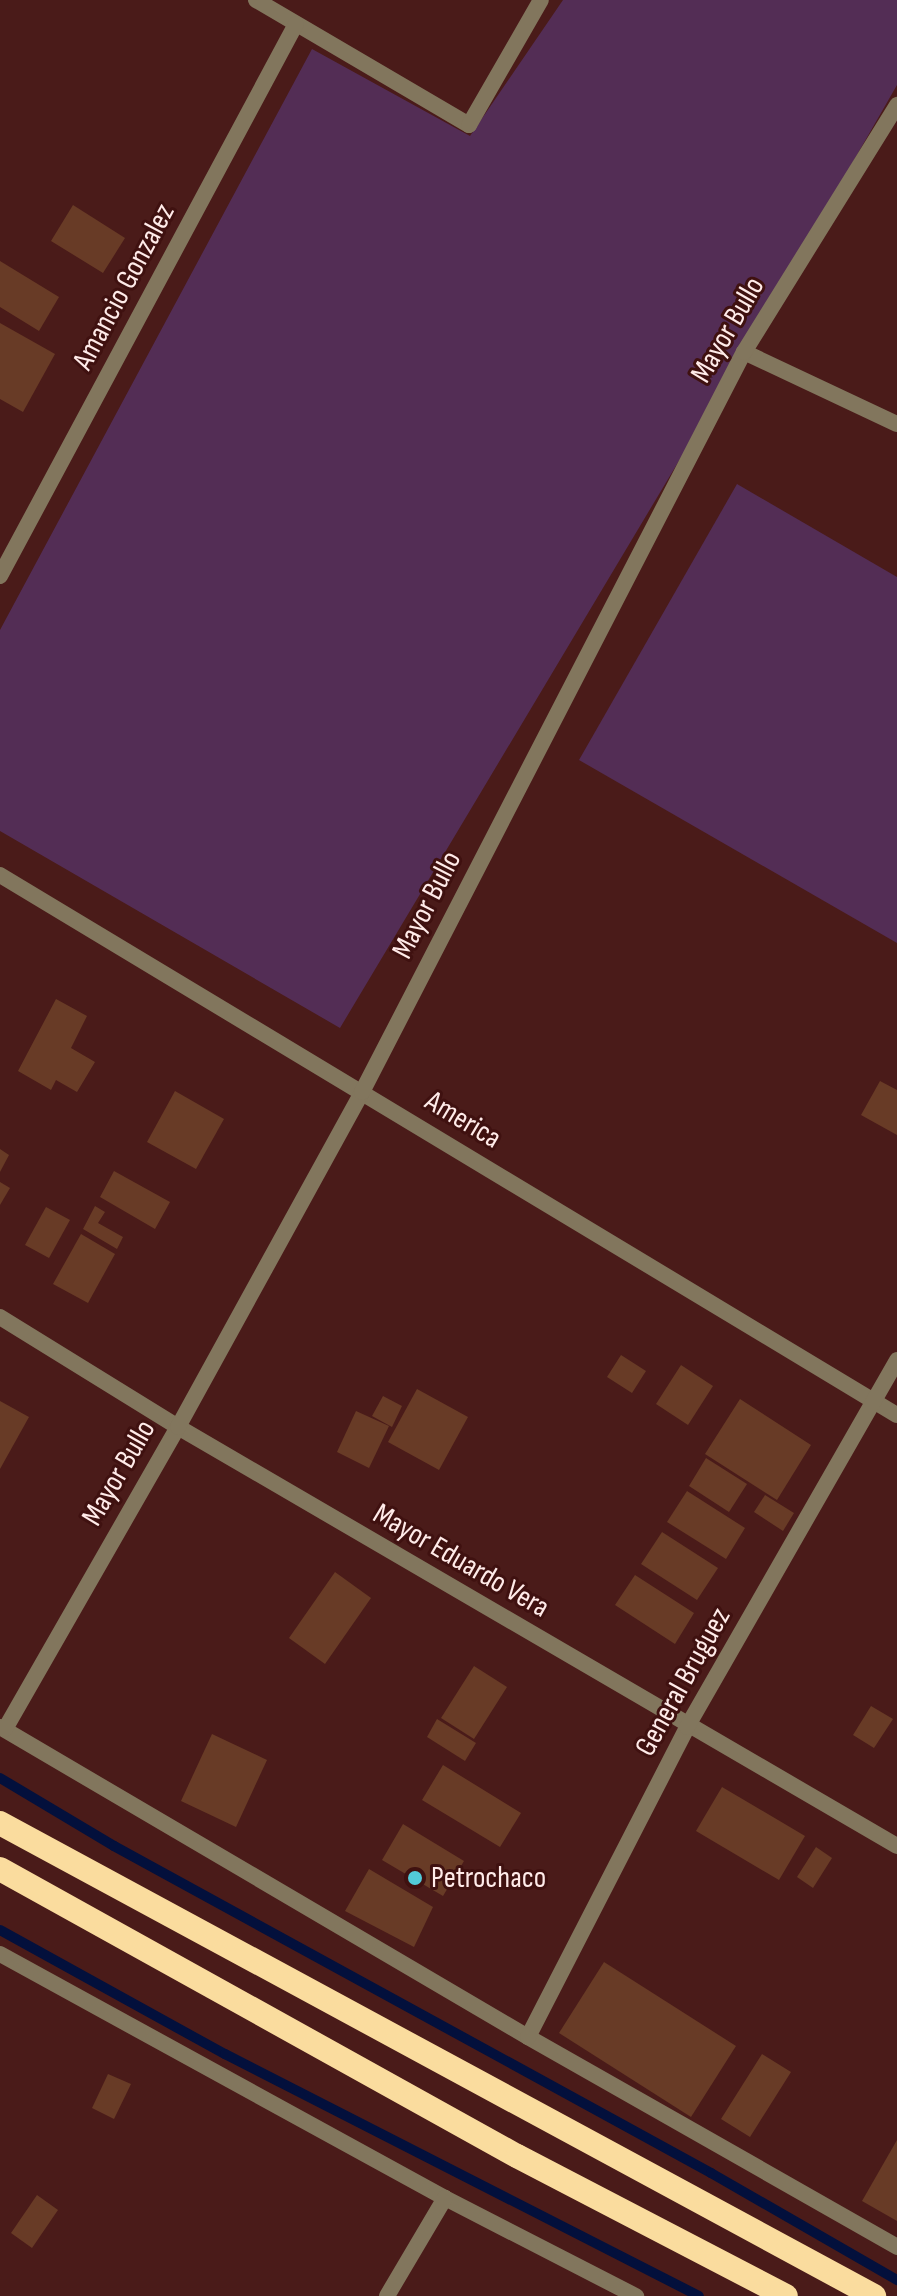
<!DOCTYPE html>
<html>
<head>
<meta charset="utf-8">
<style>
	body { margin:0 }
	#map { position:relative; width:897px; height:2296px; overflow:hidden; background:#4a1b19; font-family:"Sofia Sans Condensed",sans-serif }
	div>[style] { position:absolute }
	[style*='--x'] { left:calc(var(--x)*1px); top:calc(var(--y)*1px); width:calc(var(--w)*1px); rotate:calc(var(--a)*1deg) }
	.green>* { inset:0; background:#532d55 }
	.stream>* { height:10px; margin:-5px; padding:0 5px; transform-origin:5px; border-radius:5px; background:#03103c }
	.building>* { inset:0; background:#683b26 }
	.street>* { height:16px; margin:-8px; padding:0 8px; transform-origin:8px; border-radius:8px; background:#82765d }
	.highway>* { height:24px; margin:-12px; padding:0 12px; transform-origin:12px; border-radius:12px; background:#fadc9e }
	.dots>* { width:22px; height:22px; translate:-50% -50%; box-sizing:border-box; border:4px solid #3f1110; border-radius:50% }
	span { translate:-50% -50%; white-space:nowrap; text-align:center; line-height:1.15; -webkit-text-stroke:6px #3f1110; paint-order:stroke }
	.street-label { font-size:30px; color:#ffebe9 }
	.poi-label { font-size:30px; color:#ffebe9 }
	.left { translate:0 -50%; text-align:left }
</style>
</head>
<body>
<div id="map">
	<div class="green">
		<i style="clip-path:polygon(563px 0,897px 0,897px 85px,744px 352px,340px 1028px,0 831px,0 630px,312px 49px,470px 136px)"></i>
		<i style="clip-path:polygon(737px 484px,897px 577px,897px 943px,579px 760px)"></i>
	</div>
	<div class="stream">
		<i style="--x:0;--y:1778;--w:133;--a:30.8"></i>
		<i style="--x:114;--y:1846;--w:681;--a:28.71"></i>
		<i style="--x:711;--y:2173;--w:215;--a:29.9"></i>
		<i style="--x:0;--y:1930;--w:257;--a:28.9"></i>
		<i style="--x:225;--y:2054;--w:532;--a:27.05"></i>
	</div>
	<div class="building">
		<i style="clip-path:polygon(73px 205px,125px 238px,103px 273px,51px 241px)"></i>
		<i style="clip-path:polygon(0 261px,59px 297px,39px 331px,0 307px)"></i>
		<i style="clip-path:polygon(0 323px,55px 354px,23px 412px,0 399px)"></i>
		<i style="clip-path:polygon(56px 999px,87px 1016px,71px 1048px,95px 1062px,77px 1092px,56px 1080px,51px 1090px,18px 1071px)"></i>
		<i style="clip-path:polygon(880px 1081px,897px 1090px,897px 1135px,861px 1115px)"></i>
		<i style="clip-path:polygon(175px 1091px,224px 1119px,196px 1169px,147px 1142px)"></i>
		<i style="clip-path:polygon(0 1149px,9px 1155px,0 1172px)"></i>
		<i style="clip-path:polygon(114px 1171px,170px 1202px,155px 1229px,100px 1197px)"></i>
		<i style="clip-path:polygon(0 1182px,10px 1188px,0 1205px)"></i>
		<i style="clip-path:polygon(95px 1206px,105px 1212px,98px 1223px,123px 1237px,117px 1249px,83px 1229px)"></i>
		<i style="clip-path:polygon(46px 1207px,70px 1220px,49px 1258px,25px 1245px)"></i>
		<i style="clip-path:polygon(81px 1234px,115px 1254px,88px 1303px,53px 1284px)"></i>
		<i style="clip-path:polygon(621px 1355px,646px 1371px,632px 1393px,607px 1377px)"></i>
		<i style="clip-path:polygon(681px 1365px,713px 1386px,688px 1425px,656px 1404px)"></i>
		<i style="clip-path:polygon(417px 1389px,468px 1417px,439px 1470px,388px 1442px)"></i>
		<i style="clip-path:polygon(383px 1396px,402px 1406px,392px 1427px,372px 1416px)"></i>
		<i style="clip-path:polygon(740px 1399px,811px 1445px,777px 1500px,705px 1454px)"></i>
		<i style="clip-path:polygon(0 1401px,29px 1417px,0 1469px)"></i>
		<i style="clip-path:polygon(356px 1411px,389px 1426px,369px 1468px,337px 1452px)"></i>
		<i style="clip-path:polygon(706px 1458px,747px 1484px,729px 1512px,689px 1486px)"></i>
		<i style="clip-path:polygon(687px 1491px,745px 1528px,726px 1559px,667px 1522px)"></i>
		<i style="clip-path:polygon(765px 1495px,794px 1513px,783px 1531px,754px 1512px)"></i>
		<i style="clip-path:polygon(662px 1532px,718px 1568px,697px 1600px,641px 1564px)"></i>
		<i style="clip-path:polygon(335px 1572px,371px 1598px,325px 1664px,289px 1638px)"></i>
		<i style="clip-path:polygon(635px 1575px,694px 1613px,675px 1644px,615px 1605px)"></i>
		<i style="clip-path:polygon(474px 1666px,507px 1687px,474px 1739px,441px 1718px)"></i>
		<i style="clip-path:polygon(871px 1706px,893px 1719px,874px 1748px,853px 1735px)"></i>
		<i style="clip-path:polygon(437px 1719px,476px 1743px,465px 1761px,427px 1737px)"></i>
		<i style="clip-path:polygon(212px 1734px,267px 1760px,236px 1827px,181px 1801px)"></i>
		<i style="clip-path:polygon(443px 1765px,521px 1813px,500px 1847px,422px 1800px)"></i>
		<i style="clip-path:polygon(722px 1787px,805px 1836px,779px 1880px,696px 1831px)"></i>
		<i style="clip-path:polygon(403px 1824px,464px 1861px,443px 1896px,382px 1860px)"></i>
		<i style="clip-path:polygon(816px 1847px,832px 1858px,813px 1888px,797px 1877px)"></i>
		<i style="clip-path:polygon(369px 1869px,433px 1907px,414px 1947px,345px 1911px)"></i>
		<i style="clip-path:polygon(604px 1962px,736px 2046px,691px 2117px,559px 2033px)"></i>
		<i style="clip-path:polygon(762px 2054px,791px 2072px,750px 2137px,721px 2119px)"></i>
		<i style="clip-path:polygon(108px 2074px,131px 2084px,114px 2119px,92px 2108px)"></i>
		<i style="clip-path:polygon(897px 2140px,897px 2221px,862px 2201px)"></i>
		<i style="clip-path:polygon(37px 2195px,58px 2210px,32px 2248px,11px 2233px)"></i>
	</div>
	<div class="street">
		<i style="--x:256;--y:0;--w:247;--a:30.4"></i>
		<i style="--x:469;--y:125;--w:144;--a:-60.1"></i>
		<i style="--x:744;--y:352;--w:169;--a:25.2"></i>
		<i style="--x:0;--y:576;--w:626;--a:-61.8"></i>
		<i style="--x:0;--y:875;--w:1047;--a:31.05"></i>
		<i style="--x:0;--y:1317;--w:209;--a:31.7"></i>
		<i style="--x:178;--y:1427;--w:832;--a:30.23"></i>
		<i style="--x:0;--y:1727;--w:612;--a:30.42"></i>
		<i style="--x:528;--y:2037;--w:425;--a:29.6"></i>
		<i style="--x:5;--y:1729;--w:348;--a:-60.2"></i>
		<i style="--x:178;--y:1427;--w:382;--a:-61.2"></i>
		<i style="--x:362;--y:1092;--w:833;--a:-62.7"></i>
		<i style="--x:744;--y:352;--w:291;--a:-58.2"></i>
		<i style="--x:0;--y:1954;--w:508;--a:28.74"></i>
		<i style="--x:445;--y:2198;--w:215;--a:27.2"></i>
		<i style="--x:528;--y:2037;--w:348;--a:-62.8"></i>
		<i style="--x:687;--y:1727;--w:423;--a:-60.2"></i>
		<i style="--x:387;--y:2296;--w:114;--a:-59.4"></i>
	</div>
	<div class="highway">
		<i style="--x:0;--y:1823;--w:994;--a:28.42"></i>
		<i style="--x:0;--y:1869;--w:591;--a:29.04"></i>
		<i style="--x:517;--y:2156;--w:303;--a:27.5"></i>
	</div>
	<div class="dots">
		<i style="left:415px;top:1878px;background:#52cbd8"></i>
	</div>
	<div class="street-label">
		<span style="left:124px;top:287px;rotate:-62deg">Amancio Gonzalez</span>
		<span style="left:728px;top:330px;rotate:-60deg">Mayor Bullo</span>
		<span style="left:427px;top:905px;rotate:-63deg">Mayor Bullo</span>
		<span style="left:463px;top:1120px;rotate:31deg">America</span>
		<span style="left:119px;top:1473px;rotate:-60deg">Mayor Bullo</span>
		<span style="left:461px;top:1561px;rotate:30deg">Mayor Eduardo Vera</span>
		<span style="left:683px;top:1682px;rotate:-61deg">General Bruguez</span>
	</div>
	<div class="poi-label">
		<span class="left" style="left:431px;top:1878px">Petrochaco</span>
	</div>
</div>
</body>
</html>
